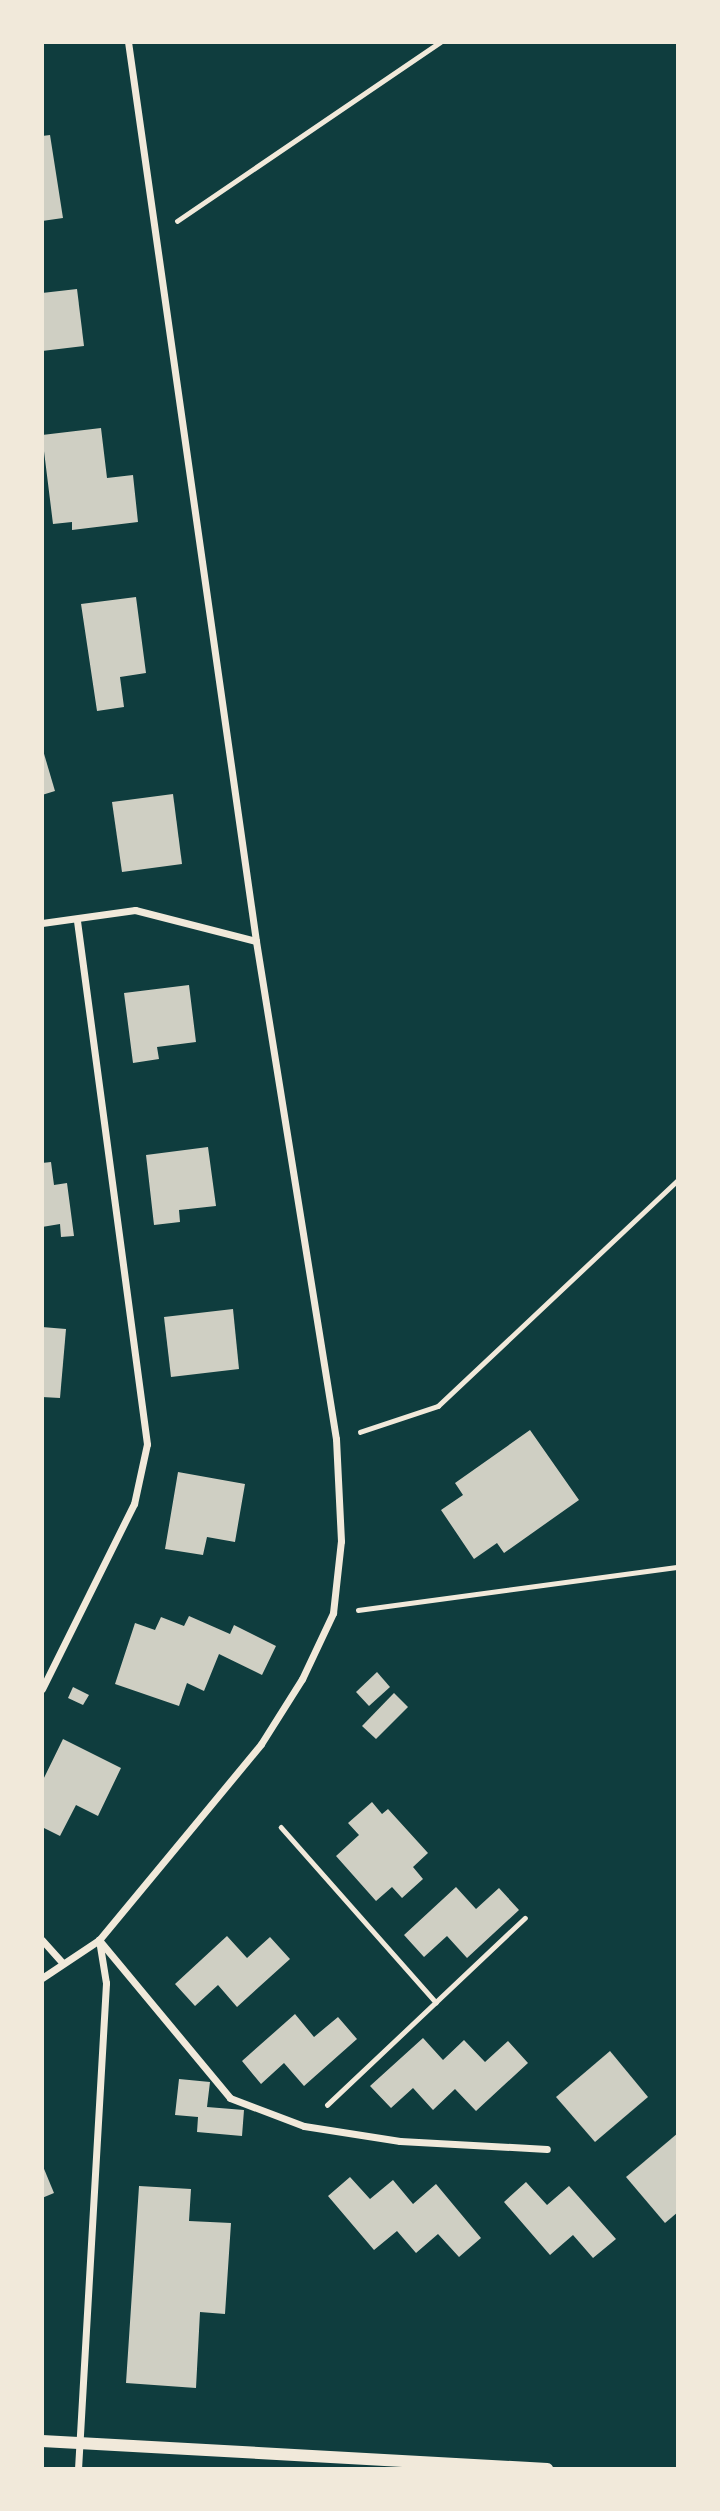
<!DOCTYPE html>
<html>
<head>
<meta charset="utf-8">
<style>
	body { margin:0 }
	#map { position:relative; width:720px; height:2511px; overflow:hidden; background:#0f3d3e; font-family:"Asap Condensed",sans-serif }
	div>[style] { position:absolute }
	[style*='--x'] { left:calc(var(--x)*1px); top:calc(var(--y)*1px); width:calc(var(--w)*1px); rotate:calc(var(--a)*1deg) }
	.building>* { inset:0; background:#cfcfc3 }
	.path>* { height:4.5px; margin:-2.25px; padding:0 2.25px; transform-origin:2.25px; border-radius:2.25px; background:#f1e9da }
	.minor>* { height:7px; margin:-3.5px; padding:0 3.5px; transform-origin:3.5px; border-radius:3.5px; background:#f1e9da }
	.tertiary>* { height:12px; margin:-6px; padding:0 6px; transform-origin:6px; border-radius:6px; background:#f1e9da }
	span { translate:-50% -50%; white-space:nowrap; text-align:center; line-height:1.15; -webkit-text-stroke:5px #f1e9da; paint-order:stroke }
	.frame { position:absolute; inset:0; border:44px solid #f1e9da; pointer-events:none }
</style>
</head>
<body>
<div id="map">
	<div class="building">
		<i style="clip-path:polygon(50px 135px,63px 218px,42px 221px,42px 136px)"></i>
		<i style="clip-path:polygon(77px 289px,84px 346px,42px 351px,42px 293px)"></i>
		<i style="clip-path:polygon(101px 428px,107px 478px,133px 475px,138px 522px,72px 530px,72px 522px,53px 524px,42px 435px)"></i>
		<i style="clip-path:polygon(136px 597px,146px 673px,120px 677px,124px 707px,97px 711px,81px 604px)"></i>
		<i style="clip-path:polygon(42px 747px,55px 791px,42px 795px)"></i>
		<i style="clip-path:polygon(173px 794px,182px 864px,122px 872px,112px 802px)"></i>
		<i style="clip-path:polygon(189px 985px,196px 1042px,157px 1047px,159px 1059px,133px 1063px,124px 993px)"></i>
		<i style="clip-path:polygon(208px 1147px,216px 1206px,179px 1210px,180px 1222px,154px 1225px,146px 1155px)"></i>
		<i style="clip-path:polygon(51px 1162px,54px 1185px,67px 1183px,74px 1236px,61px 1237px,60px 1224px,42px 1227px,42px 1163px)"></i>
		<i style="clip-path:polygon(233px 1309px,239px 1369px,171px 1377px,164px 1317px)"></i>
		<i style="clip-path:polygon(42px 1327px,66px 1329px,60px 1398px,42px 1397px)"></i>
		<i style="clip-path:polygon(530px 1430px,579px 1500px,504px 1553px,497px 1543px,474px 1559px,441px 1510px,463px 1495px,455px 1483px)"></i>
		<i style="clip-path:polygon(178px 1472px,245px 1484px,235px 1542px,207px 1537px,203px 1555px,165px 1549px)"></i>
		<i style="clip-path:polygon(189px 1616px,230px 1634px,234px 1625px,276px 1646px,262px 1675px,219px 1654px,204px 1691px,187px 1683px,179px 1706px,115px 1684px,135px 1623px,155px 1630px,161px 1617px,184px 1626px)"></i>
		<i style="clip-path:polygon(377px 1672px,390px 1687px,369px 1706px,356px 1692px)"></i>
		<i style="clip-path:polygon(73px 1687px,89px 1695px,83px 1705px,68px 1698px)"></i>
		<i style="clip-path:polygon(394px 1693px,408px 1707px,376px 1739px,362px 1726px)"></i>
		<i style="clip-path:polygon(63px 1739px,121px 1768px,98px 1816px,76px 1805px,60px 1836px,42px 1827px,42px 1782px)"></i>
		<i style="clip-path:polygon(372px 1802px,382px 1814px,388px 1809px,428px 1853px,413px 1867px,423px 1879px,402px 1898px,392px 1887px,376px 1901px,336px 1856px,359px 1835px,348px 1823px)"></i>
		<i style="clip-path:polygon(456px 1887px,476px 1909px,499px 1888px,519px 1910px,467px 1958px,447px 1936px,424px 1957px,404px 1935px)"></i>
		<i style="clip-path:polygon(227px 1936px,247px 1958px,270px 1937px,290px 1959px,237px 2007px,218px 1985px,195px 2006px,175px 1984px)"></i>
		<i style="clip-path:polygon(295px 2014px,314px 2037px,338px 2017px,357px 2039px,304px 2086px,284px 2063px,261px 2084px,242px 2061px)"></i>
		<i style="clip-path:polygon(423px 2038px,443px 2060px,464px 2040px,485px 2062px,508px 2041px,528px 2063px,476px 2111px,455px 2089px,433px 2110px,413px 2088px,391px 2108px,370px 2086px)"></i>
		<i style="clip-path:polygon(610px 2051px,648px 2097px,595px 2142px,556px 2097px)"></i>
		<i style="clip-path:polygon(179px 2079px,210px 2082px,207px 2107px,244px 2110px,242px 2136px,197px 2132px,198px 2117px,175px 2115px)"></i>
		<i style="clip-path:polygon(678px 2133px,678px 2212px,665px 2223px,626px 2177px)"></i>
		<i style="clip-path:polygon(42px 2164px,54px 2193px,42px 2198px)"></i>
		<i style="clip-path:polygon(350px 2177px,370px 2199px,393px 2180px,413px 2204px,436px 2184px,481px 2238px,459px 2257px,438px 2234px,416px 2253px,397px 2231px,374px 2250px,328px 2196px)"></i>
		<i style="clip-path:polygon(526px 2182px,547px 2205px,569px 2186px,616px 2239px,593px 2258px,573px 2235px,550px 2255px,504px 2202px)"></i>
		<i style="clip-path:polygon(139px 2186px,191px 2189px,189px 2221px,231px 2223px,225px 2314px,200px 2312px,196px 2388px,126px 2383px)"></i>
	</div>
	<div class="path">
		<i style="--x:177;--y:221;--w:318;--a:-34.2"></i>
		<i style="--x:360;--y:1432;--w:82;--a:-18.4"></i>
		<i style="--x:438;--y:1406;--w:330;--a:-43.3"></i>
		<i style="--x:358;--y:1610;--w:323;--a:-7.7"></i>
		<i style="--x:281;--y:1827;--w:234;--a:48.5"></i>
		<i style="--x:327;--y:2105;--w:272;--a:-43.4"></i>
	</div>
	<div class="minor">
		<i style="--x:42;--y:923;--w:94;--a:-8"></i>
		<i style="--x:135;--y:910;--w:125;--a:14.4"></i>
		<i style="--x:42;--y:1689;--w:207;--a:-63.6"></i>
		<i style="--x:134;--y:1504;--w:61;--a:-77.8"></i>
		<i style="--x:147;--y:1444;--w:528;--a:-97.62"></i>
		<i style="--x:42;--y:1940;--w:30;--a:48"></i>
		<i style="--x:99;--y:1940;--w:205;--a:50.3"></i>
		<i style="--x:230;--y:2098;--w:79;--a:20.7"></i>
		<i style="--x:304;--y:2126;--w:97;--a:8.9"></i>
		<i style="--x:400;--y:2141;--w:147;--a:3.1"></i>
		<i style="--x:42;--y:1978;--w:69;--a:-33.7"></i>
		<i style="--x:99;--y:1940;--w:254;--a:-50.4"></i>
		<i style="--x:261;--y:1744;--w:77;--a:-57.8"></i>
		<i style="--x:302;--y:1679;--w:73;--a:-64.8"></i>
		<i style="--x:333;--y:1613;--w:72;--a:-83.7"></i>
		<i style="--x:341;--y:1541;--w:102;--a:-92.8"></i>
		<i style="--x:336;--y:1439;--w:504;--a:-99.13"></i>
		<i style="--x:256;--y:941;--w:908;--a:-98.1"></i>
		<i style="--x:78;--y:2469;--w:487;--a:-86.7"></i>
		<i style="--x:106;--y:1983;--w:44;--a:-99.2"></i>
	</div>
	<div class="tertiary">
		<i style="--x:42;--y:2441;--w:506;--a:3.17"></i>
	</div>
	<div class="frame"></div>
</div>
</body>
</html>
